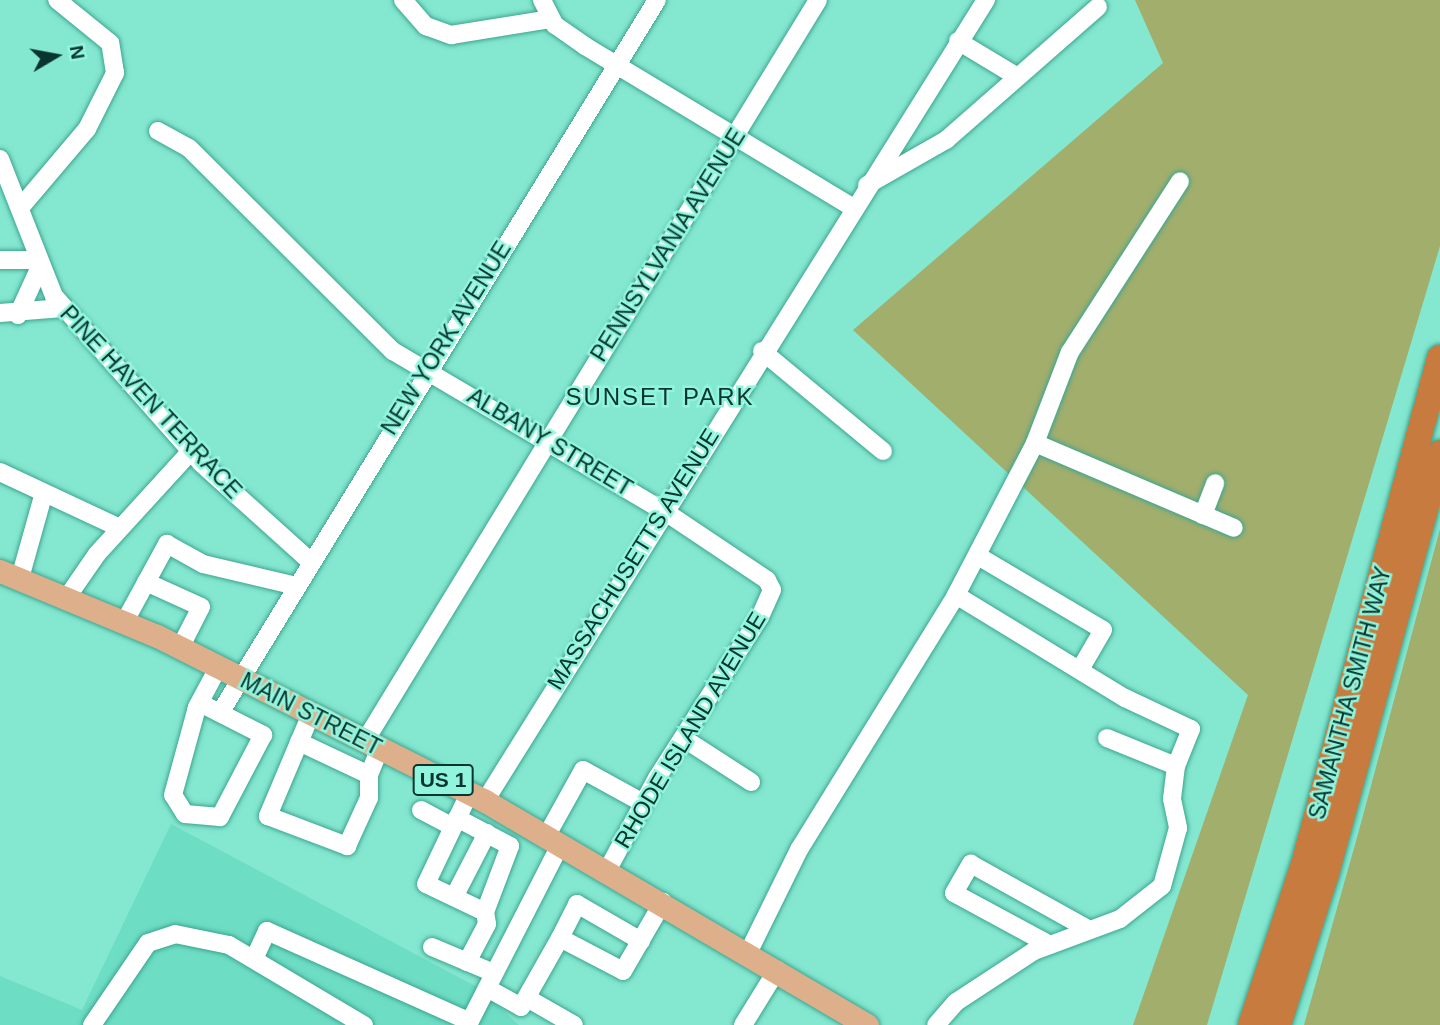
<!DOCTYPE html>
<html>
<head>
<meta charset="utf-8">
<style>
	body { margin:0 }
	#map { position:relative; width:1440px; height:1025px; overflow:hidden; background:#84e7d0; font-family:Arial,sans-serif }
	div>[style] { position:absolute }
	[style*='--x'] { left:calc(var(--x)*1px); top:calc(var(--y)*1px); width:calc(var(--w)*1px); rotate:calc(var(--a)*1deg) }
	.built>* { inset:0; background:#6dddc4 }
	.green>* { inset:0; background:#a2ae6c }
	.roads { filter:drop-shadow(0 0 2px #3da590) drop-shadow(0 0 2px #3da590) }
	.minor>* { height:18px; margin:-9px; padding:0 9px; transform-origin:9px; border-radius:9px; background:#fff }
	.major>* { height:23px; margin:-11.5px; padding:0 11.5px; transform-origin:11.5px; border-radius:11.5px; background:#ddb08b }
	.highway>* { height:26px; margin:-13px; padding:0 13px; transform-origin:13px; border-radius:13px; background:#c77b3e }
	span { translate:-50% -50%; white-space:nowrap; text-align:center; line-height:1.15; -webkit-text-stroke:5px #91f5dd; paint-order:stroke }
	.shield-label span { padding:2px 5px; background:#91f5dd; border:2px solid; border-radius:5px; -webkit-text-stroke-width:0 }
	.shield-label { font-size:21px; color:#08352d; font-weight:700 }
	.street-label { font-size:23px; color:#08352d }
	.neighbourhood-label { font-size:24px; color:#08352d; letter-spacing:2px }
	.north { position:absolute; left:21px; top:21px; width:70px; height:70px; -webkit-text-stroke:5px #91f5dd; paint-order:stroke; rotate:80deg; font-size:19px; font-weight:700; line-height:28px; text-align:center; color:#08352d }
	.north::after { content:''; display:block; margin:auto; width:24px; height:32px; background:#08352d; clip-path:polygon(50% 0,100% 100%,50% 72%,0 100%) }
</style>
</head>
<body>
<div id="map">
	<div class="built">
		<i style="clip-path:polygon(171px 824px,477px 987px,519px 1025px,0 1025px,0 976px,82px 1010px)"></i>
	</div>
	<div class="green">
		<i style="clip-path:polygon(1135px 0,1440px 0,1440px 246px,1207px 1025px,1133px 1025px,1248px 695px,853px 330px,1163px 63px)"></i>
		<i style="clip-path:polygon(1440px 529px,1440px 1025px,1304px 1025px,1358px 834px)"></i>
	</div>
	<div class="roads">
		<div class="minor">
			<i style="--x:403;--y:0;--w:35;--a:49"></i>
			<i style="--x:426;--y:26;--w:27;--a:20"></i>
			<i style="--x:451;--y:35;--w:100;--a:-9.2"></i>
			<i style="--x:542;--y:0;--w:28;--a:63"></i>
			<i style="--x:555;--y:25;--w:37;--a:35"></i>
			<i style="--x:585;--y:46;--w:312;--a:31.1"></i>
			<i style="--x:958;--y:41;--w:68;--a:31.1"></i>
			<i style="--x:158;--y:131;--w:35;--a:29"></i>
			<i style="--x:189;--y:148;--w:288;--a:44.9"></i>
			<i style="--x:393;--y:351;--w:315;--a:30.6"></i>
			<i style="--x:664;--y:511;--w:124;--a:33.8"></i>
			<i style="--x:767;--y:580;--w:11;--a:63"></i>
			<i style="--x:772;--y:590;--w:30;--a:114"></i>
			<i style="--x:760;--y:617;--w:191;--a:122.6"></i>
			<i style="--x:657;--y:778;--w:103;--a:118.3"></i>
			<i style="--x:0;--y:159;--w:147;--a:68.5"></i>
			<i style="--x:54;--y:296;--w:222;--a:48.6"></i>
			<i style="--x:201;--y:463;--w:148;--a:42"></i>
			<i style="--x:867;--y:185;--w:91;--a:-29.7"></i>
			<i style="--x:946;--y:140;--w:202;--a:-41.2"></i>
			<i style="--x:20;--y:208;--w:104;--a:-49.7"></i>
			<i style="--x:87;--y:129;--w:63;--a:-63.4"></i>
			<i style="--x:115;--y:73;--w:30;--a:-99"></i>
			<i style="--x:110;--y:43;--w:68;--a:-140.9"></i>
			<i style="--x:0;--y:260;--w:36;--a:0"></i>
			<i style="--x:0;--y:313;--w:63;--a:-4.5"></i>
			<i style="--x:18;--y:315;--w:51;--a:-65.5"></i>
			<i style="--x:762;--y:351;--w:157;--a:39.6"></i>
			<i style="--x:1035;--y:443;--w:97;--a:-69"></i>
			<i style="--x:1070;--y:352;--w:203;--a:-57.2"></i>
			<i style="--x:0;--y:472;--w:132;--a:25"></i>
			<i style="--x:1203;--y:515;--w:34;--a:-69"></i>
			<i style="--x:978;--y:556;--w:145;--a:30.6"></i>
			<i style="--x:1103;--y:630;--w:44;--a:120.1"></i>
			<i style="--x:20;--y:578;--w:85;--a:-74.3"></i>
			<i style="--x:146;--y:582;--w:60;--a:24.4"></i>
			<i style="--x:201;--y:607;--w:46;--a:117.1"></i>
			<i style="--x:956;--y:595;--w:171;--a:-62.5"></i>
			<i style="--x:1035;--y:443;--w:216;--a:23.1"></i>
			<i style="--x:68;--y:596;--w:51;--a:-55.4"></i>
			<i style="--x:97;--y:554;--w:139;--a:-47.6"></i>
			<i style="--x:125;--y:621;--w:88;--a:-61.4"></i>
			<i style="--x:167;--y:544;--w:41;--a:29.1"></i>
			<i style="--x:203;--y:564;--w:96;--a:13.3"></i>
			<i style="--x:200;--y:703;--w:71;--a:26.9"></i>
			<i style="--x:263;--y:735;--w:93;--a:117.7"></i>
			<i style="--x:220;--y:817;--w:35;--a:-175"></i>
			<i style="--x:185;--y:814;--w:22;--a:-122"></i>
			<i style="--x:173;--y:795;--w:87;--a:-74.7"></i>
			<i style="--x:196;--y:711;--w:4;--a:-76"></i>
			<i style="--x:197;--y:707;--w:44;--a:-61.7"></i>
			<i style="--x:220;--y:713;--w:836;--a:-58.5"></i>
			<i style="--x:311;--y:714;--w:111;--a:112.9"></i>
			<i style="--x:268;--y:816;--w:85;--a:20.8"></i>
			<i style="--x:347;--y:846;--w:53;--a:-65.4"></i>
			<i style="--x:369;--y:798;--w:23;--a:-90"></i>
			<i style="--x:369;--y:775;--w:29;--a:-68"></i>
			<i style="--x:683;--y:738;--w:81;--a:32.9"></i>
			<i style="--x:1107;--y:738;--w:74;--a:22.1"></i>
			<i style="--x:365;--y:741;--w:868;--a:-58.56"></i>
			<i style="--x:299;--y:742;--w:77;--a:25.2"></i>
			<i style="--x:485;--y:801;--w:945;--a:-57.98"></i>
			<i style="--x:421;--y:810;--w:36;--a:28"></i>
			<i style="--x:457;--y:818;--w:60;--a:27.8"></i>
			<i style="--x:510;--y:846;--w:71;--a:110.7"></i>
			<i style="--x:547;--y:835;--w:74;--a:-61"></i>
			<i style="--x:583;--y:770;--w:68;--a:28.8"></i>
			<i style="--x:454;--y:897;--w:72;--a:-62.7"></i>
			<i style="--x:560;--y:938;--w:38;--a:-63"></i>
			<i style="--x:577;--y:904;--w:74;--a:30"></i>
			<i style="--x:1050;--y:945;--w:109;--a:-151.6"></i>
			<i style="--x:954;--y:893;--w:34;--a:-60"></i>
			<i style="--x:971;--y:864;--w:134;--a:29.1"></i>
			<i style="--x:432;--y:947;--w:67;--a:22.8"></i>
			<i style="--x:748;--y:953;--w:117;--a:-63.7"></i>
			<i style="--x:800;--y:848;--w:297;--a:-58.3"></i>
			<i style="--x:956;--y:595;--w:198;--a:31.4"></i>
			<i style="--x:1125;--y:698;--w:73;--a:25.2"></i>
			<i style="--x:1191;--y:729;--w:40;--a:112"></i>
			<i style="--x:1176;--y:766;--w:33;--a:97"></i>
			<i style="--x:1172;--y:799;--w:30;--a:78"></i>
			<i style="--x:1178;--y:828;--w:60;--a:105.4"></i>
			<i style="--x:1162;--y:886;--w:53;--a:141.8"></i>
			<i style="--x:1120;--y:919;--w:92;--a:159.6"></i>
			<i style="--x:1034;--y:951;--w:93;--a:146.8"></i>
			<i style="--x:956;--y:1002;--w:30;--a:131"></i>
			<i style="--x:254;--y:959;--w:31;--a:-65"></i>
			<i style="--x:267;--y:931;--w:222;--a:24.1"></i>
			<i style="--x:467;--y:962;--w:43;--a:-62.2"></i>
			<i style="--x:487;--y:924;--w:12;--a:-99"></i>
			<i style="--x:485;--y:912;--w:65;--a:-154.6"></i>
			<i style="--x:426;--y:884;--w:100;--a:-64.5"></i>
			<i style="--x:487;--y:988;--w:39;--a:29"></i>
			<i style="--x:521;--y:1007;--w:79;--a:-60.5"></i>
			<i style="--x:560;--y:938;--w:71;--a:27.6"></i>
			<i style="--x:623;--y:971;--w:80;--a:-59.9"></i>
			<i style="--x:527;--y:998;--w:54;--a:29.9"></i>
			<i style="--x:92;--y:1025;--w:99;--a:-55.7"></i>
			<i style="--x:148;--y:943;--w:28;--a:-18"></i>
			<i style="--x:175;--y:934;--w:55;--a:11.5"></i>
			<i style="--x:229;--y:945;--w:157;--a:30.7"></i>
			<i style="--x:468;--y:1025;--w:204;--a:-62.9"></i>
			<i style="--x:743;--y:1025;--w:65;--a:-58.3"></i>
		</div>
		<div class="major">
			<i style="--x:0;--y:571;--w:170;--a:22.5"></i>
			<i style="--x:157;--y:636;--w:367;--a:26.7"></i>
			<i style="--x:485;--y:801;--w:443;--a:30.4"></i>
		</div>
		<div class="highway">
			<i style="--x:1251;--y:1025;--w:169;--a:-71.8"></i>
			<i style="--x:1304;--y:864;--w:524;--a:-74.96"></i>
			<i style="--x:1278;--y:1025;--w:158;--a:-72.4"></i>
			<i style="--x:1326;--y:874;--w:436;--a:-74.8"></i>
		</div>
	</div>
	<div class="shield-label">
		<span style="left:443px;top:780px">US 1</span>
	</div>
	<div class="street-label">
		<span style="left:668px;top:245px;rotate:-58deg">PENNSYLVANIA AVENUE</span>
		<span style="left:446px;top:338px;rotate:-58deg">NEW YORK AVENUE</span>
		<span style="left:151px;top:402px;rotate:47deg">PINE HAVEN TERRACE</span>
		<span style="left:550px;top:442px;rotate:31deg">ALBANY STREET</span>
		<span style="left:633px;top:559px;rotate:-58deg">MASSACHUSETTS AVENUE</span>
		<span style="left:1350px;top:693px;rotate:-75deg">SAMANTHA SMITH WAY</span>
		<span style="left:311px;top:714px;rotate:27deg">MAIN STREET</span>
		<span style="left:690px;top:730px;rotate:-59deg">RHODE ISLAND AVENUE</span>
	</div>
	<div class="neighbourhood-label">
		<span style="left:660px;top:397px">SUNSET PARK</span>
	</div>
	<div class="north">N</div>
</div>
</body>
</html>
